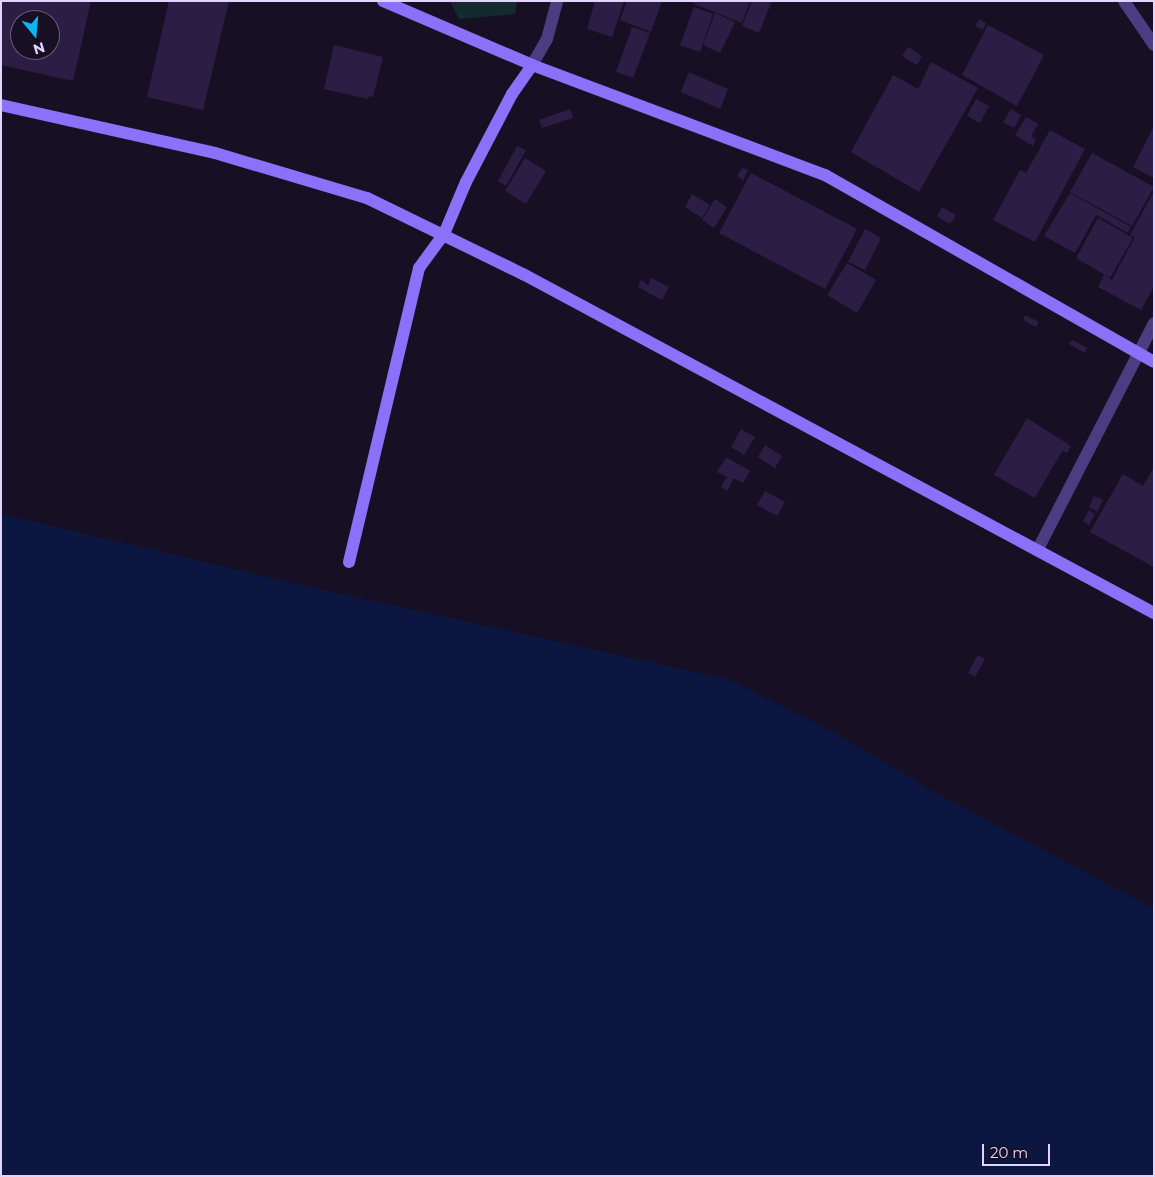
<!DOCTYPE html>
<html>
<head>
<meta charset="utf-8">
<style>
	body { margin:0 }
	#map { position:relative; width:1155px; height:1177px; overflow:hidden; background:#171025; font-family:Montserrat,sans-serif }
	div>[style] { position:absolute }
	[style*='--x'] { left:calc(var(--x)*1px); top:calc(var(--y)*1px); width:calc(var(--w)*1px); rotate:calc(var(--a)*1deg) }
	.green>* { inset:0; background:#132b2e }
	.water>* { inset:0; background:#0c1741 }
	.building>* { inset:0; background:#2c1d45 }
	.street>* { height:12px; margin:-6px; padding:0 6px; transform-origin:6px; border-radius:6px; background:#4b3d82 }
	.secondary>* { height:12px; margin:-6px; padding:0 6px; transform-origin:6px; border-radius:6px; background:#8b71f9 }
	span { translate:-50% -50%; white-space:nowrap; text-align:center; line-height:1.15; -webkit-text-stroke:5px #171025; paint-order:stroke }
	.frame { position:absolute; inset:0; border:2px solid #e1d5fd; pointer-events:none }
	.north { position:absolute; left:10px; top:10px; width:50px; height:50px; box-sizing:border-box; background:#171025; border:1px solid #685f7b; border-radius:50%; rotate:163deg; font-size:14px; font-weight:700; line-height:20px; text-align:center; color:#e1d5fd }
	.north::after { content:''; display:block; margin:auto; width:18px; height:22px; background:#0bb5f4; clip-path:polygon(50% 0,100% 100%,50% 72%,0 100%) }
	.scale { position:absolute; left:982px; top:1144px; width:68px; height:22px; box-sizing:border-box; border:2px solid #e1d5fd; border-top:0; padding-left:6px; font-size:15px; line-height:18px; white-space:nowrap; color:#e1d5fd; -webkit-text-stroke:4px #171025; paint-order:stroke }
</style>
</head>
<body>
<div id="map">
	<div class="green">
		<i style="clip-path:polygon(450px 1px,517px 1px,515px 14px,459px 19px)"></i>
	</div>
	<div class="water">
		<i style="clip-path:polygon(1px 514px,301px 585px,730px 680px,835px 733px,934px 792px,1154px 909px,1154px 1176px,1px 1176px)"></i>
	</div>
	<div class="building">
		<i style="clip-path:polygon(evenodd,1px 1px,91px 1px,73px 81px,1px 65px,1px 1px,20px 20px,50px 20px,50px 50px,20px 50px,20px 20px)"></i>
		<i style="clip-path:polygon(169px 1px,229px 1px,203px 110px,147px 97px)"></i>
		<i style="clip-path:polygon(595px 1px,624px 1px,612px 37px,587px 29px)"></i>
		<i style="clip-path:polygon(627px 1px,662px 1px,651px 32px,620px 20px)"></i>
		<i style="clip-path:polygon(695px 1px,750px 1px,742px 23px,694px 4px)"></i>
		<i style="clip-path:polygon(752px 1px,772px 1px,759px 33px,742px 26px)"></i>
		<i style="clip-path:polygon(694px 7px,713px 14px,700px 52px,680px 45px)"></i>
		<i style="clip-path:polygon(715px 13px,735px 22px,720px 53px,703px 45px)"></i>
		<i style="clip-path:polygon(979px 19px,986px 23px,983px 30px,975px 26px)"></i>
		<i style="clip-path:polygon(988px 25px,1044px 55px,1017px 106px,962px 75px)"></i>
		<i style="clip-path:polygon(632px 27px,650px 33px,633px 78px,616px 72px)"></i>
		<i style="clip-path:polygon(334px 45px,383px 57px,373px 97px,369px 96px,368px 99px,324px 89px)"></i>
		<i style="clip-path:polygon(908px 47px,922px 56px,917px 65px,902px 56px)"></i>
		<i style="clip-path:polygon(931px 62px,978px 88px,919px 192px,851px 152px,893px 75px,918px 89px)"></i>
		<i style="clip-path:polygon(689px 72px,728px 89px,720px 109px,681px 92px)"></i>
		<i style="clip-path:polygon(976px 99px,989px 106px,980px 123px,967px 116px)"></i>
		<i style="clip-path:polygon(570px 109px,573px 118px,542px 128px,539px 120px)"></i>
		<i style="clip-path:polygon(1011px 109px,1021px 115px,1014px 128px,1003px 122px)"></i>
		<i style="clip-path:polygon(1026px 117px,1038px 124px,1031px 136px,1036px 139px,1033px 146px,1015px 135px)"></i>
		<i style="clip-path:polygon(1154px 126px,1154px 178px,1133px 167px)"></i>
		<i style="clip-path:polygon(1050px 130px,1085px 149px,1035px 242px,993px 220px,1020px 170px,1026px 173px)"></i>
		<i style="clip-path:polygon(517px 146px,526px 150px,506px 186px,498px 181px)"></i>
		<i style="clip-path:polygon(1092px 153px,1154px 187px,1132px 226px,1070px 192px)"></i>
		<i style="clip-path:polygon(525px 158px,546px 171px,526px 204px,505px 191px)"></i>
		<i style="clip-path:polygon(742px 168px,748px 170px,743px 180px,737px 176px)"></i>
		<i style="clip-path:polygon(751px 173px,857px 229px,825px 289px,719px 233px)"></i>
		<i style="clip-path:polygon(1154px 191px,1154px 286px,1141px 310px,1098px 287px,1104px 275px,1112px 280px,1135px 237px,1130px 235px)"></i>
		<i style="clip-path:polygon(1070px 193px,1131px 227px,1128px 233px,1096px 215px,1075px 253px,1044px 236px)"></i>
		<i style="clip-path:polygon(692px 194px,710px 205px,702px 218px,685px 207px)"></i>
		<i style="clip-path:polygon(715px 199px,727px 207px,714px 228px,702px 220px)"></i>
		<i style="clip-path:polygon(942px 207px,956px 215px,950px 224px,937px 216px)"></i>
		<i style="clip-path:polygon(1098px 218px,1133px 238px,1110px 278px,1076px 258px)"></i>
		<i style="clip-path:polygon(865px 229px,881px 238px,865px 270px,848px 262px)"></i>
		<i style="clip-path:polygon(847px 263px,876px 280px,857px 313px,827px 295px)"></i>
		<i style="clip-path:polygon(651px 278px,669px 287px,662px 300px,638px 287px,641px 280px,648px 285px)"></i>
		<i style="clip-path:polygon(1025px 315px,1039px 322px,1036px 327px,1023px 320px)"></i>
		<i style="clip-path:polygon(1072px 340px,1087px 348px,1085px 353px,1069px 344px)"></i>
		<i style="clip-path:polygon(1027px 418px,1071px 446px,1067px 453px,1062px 451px,1035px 498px,994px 475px)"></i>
		<i style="clip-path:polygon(741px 429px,755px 437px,744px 455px,731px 447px)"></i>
		<i style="clip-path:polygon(765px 445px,782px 456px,775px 468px,758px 457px)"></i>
		<i style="clip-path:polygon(726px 457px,750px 471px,743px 483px,734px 478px,727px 491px,721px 487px,727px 477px,717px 472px)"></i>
		<i style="clip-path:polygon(1154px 467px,1154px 567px,1090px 532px,1123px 474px,1143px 486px)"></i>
		<i style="clip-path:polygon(765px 491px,785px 502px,777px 516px,757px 505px)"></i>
		<i style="clip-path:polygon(1094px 496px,1103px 500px,1097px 512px,1089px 507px)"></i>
		<i style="clip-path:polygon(1089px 510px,1095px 514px,1089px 525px,1083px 521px)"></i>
		<i style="clip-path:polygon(978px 655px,985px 659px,975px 677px,968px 673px)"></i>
	</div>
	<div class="street">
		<i style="--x:1124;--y:1;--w:53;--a:55.7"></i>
		<i style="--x:532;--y:65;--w:30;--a:-60"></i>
		<i style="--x:547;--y:39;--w:39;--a:-75"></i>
		<i style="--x:1038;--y:549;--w:254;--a:-62.8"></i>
	</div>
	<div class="secondary">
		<i style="--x:383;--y:1;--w:162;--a:23.2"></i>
		<i style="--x:532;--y:65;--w:313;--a:20.6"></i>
		<i style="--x:825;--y:175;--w:378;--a:29.6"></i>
		<i style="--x:1;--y:105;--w:219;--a:12.6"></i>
		<i style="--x:215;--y:153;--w:159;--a:16.5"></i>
		<i style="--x:367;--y:198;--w:174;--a:26"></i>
		<i style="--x:523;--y:274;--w:716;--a:28.25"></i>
		<i style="--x:349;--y:562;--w:302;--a:-76.6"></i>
		<i style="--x:419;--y:268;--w:42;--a:-53.7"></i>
		<i style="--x:444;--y:234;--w:56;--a:-67.1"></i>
		<i style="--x:466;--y:182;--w:99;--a:-62.4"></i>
		<i style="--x:512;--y:94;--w:35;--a:-55"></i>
	</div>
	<div class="frame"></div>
	<div class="north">N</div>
	<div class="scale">20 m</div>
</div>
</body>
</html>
